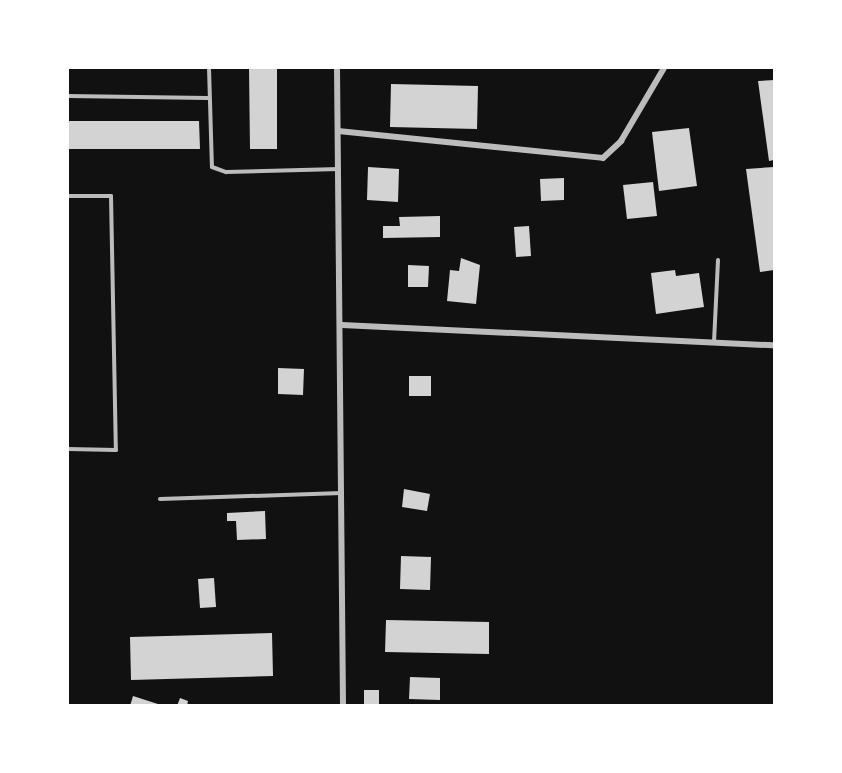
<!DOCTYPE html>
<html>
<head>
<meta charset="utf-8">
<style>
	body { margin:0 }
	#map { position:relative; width:842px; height:773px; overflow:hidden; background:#111; font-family:Lato,sans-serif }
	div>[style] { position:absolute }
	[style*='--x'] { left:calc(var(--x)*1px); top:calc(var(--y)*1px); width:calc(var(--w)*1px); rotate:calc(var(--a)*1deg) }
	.building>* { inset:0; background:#d3d3d3 }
	.service>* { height:4px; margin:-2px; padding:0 2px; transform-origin:2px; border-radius:2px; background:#bcbcbc }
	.minor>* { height:6px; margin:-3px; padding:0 3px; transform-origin:3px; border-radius:3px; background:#bcbcbc }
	span { translate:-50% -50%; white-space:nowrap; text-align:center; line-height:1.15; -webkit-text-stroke:5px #fff; paint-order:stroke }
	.frame { position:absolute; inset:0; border:69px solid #fff; pointer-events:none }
</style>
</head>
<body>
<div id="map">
	<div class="building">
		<i style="clip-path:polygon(249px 68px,277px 68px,277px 149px,250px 149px)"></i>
		<i style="clip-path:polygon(774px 80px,774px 160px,769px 161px,758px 81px)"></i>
		<i style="clip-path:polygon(391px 84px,478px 86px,477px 129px,390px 127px)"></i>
		<i style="clip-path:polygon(68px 121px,199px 121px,200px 149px,68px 149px)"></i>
		<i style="clip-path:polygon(689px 128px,697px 186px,659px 191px,652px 132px)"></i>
		<i style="clip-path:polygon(368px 167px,399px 169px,398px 202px,367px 200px)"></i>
		<i style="clip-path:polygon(774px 167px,774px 270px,760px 272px,746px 169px)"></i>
		<i style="clip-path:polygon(564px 178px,564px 200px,541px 201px,540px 179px)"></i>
		<i style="clip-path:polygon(653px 182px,657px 216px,627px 219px,623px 185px)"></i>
		<i style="clip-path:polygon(440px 216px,440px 237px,383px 238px,383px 226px,400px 226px,399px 217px)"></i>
		<i style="clip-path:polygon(529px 226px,531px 256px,516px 257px,514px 227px)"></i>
		<i style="clip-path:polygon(461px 258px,480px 265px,476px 304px,447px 301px,450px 270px,459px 271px)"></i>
		<i style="clip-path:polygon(408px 265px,429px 266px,428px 287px,408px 287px)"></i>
		<i style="clip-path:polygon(675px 270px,676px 276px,699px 273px,704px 307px,656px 314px,651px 273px)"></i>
		<i style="clip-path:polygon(278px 368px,304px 369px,303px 395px,278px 394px)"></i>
		<i style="clip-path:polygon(409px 376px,431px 376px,431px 396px,409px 396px)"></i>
		<i style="clip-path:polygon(404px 489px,430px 494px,427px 511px,402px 507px)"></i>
		<i style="clip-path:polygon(265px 511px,266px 539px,237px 540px,236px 521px,227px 521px,227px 513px)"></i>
		<i style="clip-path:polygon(401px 556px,431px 557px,430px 590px,400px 589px)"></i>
		<i style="clip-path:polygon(214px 578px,216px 607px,200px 608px,198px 579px)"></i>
		<i style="clip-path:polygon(386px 620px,489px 622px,489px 654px,385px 652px)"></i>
		<i style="clip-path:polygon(272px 633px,273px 676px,131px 680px,130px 637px)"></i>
		<i style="clip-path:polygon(410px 677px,440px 678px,440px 700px,409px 699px)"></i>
		<i style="clip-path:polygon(364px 690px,379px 690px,379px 706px,364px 706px)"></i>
		<i style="clip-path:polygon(133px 696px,161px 705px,161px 706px,130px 706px)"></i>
		<i style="clip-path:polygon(180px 698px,188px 701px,187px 706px,177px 706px)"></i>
	</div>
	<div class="service">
		<i style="--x:209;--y:68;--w:99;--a:88.3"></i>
		<i style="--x:212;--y:167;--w:15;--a:20"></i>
		<i style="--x:226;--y:172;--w:113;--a:-1.5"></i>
		<i style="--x:68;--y:96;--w:140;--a:0.8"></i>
		<i style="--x:68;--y:196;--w:43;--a:0"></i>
		<i style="--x:111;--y:196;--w:254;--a:88.9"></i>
		<i style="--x:116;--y:450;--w:48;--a:-178.8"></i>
		<i style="--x:714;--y:342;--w:82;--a:-87.2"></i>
		<i style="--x:160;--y:499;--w:182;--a:-1.9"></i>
	</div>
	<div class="minor">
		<i style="--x:337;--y:68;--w:638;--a:89.46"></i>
		<i style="--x:338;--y:131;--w:266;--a:5.8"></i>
		<i style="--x:603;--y:158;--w:25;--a:-43"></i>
		<i style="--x:621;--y:141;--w:85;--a:-59.5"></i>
		<i style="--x:342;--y:325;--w:432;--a:2.7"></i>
	</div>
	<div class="frame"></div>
</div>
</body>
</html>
